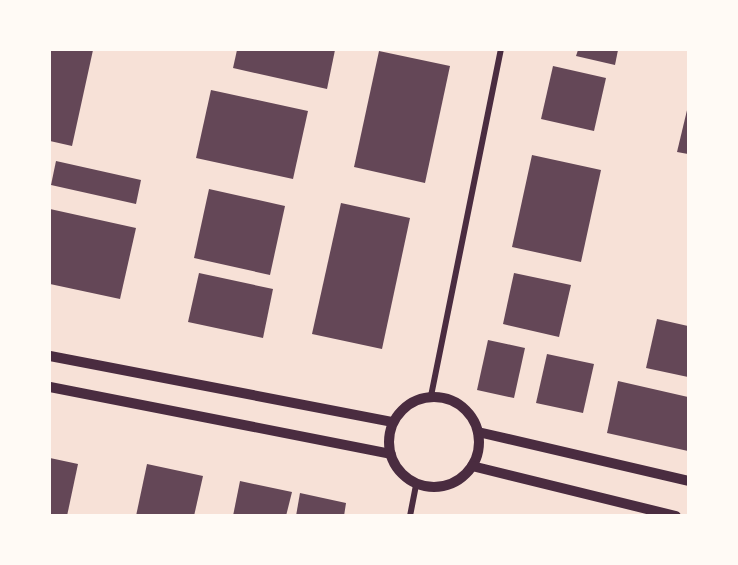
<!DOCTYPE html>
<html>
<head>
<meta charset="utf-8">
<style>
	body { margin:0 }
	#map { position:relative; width:738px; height:565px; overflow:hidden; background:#f7e1d7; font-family:"Crimson Pro",serif }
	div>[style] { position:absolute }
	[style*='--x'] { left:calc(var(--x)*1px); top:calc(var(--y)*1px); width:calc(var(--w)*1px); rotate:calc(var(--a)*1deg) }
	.building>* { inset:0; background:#644757 }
	.minor>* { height:6px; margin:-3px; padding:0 3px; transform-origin:3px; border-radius:3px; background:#4a2c40 }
	.tertiary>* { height:10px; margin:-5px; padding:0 5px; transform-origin:5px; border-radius:5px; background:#4a2c40 }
	.tertiary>.ring { margin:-5px; padding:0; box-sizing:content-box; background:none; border:10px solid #4a2c40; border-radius:50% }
	span { translate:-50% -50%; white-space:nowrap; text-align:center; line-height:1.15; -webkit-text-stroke:6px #fffaf5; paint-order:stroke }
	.frame { position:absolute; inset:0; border:51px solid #fffaf5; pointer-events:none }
</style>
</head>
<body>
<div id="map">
	<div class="building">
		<i style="clip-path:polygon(50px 50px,93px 50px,72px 146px,50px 141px)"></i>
		<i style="clip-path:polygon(237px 50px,335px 50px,327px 89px,233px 68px)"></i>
		<i style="clip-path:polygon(578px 50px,618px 50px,615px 65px,576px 56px)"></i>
		<i style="clip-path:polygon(379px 51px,450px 66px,425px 183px,354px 167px)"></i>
		<i style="clip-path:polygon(553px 66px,606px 78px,594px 131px,541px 119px)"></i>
		<i style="clip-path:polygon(211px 90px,308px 111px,293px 179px,196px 158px)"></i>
		<i style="clip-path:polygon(688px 106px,688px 154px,677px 152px)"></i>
		<i style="clip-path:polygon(532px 155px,601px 170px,581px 262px,512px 247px)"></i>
		<i style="clip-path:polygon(56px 161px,141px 180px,136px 204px,51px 185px)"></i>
		<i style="clip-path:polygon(209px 189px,285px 206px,270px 275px,194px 258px)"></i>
		<i style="clip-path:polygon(341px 203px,410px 218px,382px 349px,312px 334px)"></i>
		<i style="clip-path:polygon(50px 209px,136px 228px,120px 299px,50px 284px)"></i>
		<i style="clip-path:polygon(199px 273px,273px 289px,263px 338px,188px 322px)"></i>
		<i style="clip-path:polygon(514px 273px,571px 285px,559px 337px,503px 324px)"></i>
		<i style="clip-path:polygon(657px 319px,688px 326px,688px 377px,646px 368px)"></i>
		<i style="clip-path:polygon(488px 340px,525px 348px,514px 398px,477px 390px)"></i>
		<i style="clip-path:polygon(547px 354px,594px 364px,583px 413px,536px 403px)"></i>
		<i style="clip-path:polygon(618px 381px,688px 397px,688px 451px,607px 433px)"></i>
		<i style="clip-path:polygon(50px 458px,78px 464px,67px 516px,50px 516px)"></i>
		<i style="clip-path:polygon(147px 464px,203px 476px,194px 516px,136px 516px)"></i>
		<i style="clip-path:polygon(240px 481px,292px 492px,286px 516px,233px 516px)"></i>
		<i style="clip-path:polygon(300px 493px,346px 503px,344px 516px,296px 516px)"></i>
	</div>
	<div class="minor">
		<i style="--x:431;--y:396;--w:353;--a:-78.6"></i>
		<i style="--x:410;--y:516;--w:33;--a:-79"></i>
	</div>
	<div class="tertiary">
		<i style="--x:50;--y:356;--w:348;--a:10.9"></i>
		<i style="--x:50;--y:387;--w:347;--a:11.1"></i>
		<i class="ring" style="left:389px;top:397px;width:80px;height:80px"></i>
		<i style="--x:478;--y:432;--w:216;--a:13.1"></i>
		<i style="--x:472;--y:466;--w:210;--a:13.8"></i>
	</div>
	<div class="frame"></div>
</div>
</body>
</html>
